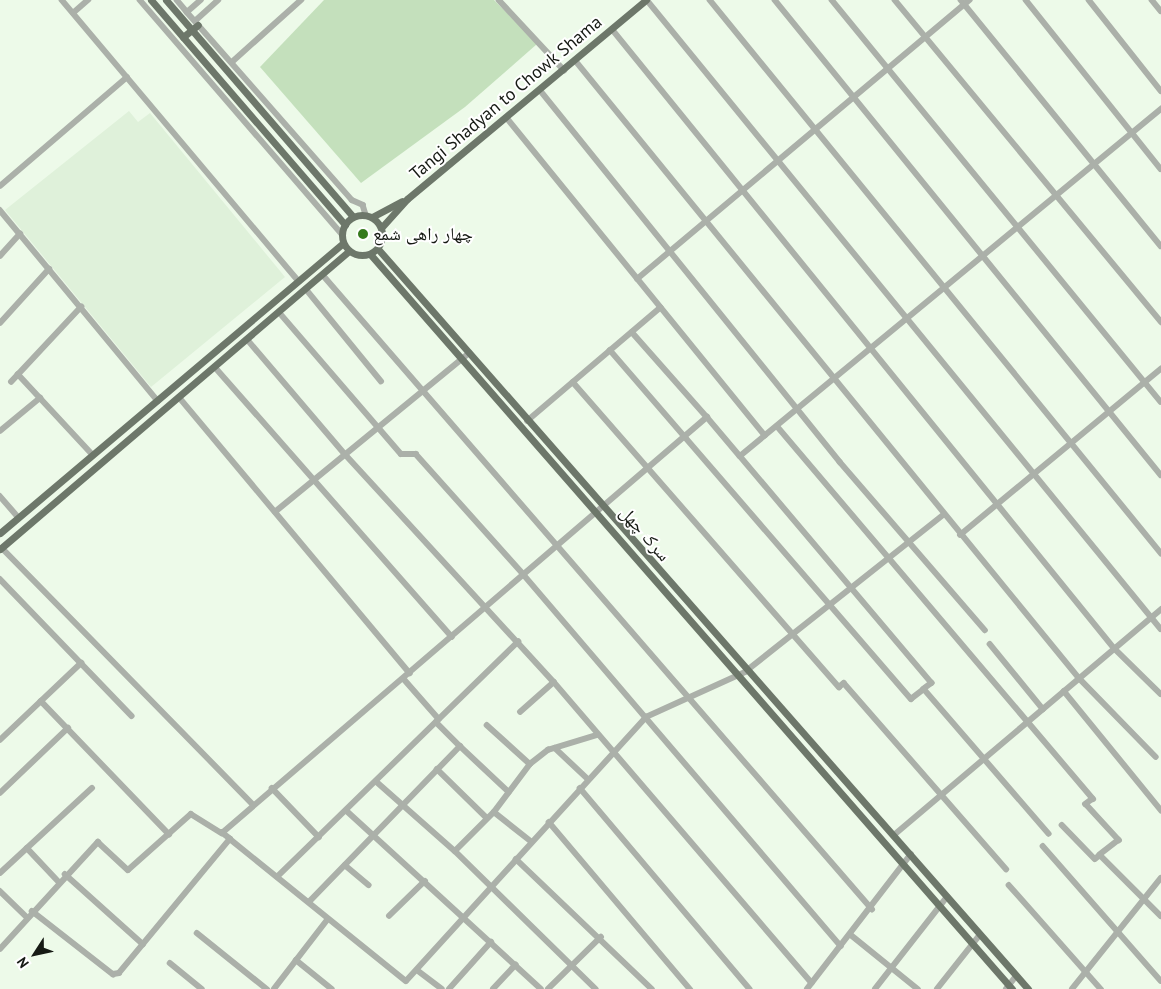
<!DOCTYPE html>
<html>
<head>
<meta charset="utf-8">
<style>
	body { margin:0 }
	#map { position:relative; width:1161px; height:989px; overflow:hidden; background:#edfae9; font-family:"PT Sans","Noto Naskh Arabic",sans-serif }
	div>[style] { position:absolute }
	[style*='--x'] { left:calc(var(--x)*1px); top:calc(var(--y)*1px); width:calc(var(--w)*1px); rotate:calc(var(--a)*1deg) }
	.built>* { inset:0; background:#dff1da }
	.green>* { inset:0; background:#c4e0bc }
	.minor>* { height:5.5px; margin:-2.75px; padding:0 2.75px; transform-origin:2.75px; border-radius:2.75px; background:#abb0a9 }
	.major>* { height:7px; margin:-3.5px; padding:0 3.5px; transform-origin:3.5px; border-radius:3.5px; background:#6d776a }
	.major>.ring { margin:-3.5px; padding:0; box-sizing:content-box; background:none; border:7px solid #6d776a; border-radius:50% }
	.dots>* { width:14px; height:14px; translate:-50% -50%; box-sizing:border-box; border:2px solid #fff; border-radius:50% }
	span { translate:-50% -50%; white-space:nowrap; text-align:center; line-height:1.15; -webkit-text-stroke:4px #fff; paint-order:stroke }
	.street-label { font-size:18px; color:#161a14 }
	.poi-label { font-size:18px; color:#161a14 }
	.left { translate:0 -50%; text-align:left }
	.north { position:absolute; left:10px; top:929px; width:50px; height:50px; -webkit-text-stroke:4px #fff; paint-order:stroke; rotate:235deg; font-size:14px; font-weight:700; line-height:20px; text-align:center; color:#161a14 }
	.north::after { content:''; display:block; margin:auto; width:18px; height:22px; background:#161a14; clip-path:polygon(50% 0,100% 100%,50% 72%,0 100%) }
</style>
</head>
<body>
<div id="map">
	<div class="built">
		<i style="clip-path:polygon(129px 111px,138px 122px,150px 113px,285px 277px,151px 387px,5px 210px)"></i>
	</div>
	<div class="green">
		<i style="clip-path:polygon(324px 0,494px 0,537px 44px,465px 107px,361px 183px,260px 67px)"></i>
	</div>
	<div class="minor">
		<i style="--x:62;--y:0;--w:368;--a:49.9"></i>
		<i style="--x:140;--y:0;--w:309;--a:49.2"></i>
		<i style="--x:177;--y:0;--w:16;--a:50"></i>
		<i style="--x:187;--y:12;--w:18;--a:-41"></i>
		<i style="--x:499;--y:0;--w:96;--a:47.1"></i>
		<i style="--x:647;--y:0;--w:812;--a:50.75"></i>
		<i style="--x:710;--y:0;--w:714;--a:50.8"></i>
		<i style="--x:775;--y:0;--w:612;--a:50.9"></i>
		<i style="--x:832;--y:0;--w:519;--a:50.7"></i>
		<i style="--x:895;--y:0;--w:418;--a:50.4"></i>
		<i style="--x:961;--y:0;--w:317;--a:50.9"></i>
		<i style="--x:1026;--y:0;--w:216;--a:51.4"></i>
		<i style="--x:1089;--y:0;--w:116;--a:51.6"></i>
		<i style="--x:1152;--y:0;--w:14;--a:51"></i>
		<i style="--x:187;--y:12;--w:250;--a:48.7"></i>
		<i style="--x:352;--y:200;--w:12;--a:24"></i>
		<i style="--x:363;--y:205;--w:10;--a:73"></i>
		<i style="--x:73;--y:13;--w:20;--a:-41"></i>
		<i style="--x:195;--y:21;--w:31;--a:-42"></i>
		<i style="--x:612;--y:29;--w:798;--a:50.95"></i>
		<i style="--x:1115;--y:649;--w:64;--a:44.4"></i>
		<i style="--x:575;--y:60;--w:797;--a:50.8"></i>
		<i style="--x:1079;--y:678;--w:110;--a:45.7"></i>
		<i style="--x:232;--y:62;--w:93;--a:-41.9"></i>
		<i style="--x:540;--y:90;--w:478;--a:51.1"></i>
		<i style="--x:840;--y:462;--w:222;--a:49.2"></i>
		<i style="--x:507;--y:118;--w:409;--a:50.9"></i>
		<i style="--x:0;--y:186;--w:167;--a:-40.6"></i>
		<i style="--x:0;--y:210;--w:248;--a:50.4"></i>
		<i style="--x:0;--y:256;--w:30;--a:-48"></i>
		<i style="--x:323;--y:275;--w:839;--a:49.11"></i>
		<i style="--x:637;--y:279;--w:434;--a:-40"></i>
		<i style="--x:306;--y:289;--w:119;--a:50.8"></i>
		<i style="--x:279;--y:312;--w:187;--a:49.3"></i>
		<i style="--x:401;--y:454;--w:15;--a:0"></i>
		<i style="--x:416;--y:454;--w:162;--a:48.2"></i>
		<i style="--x:524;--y:575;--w:488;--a:49.5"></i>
		<i style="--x:0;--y:323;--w:73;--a:-47.8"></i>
		<i style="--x:632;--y:332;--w:113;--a:48.6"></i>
		<i style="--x:247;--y:339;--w:151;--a:49.6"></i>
		<i style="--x:345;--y:454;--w:309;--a:47.5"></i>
		<i style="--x:554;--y:682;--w:396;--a:49.4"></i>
		<i style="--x:610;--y:350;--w:461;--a:49.2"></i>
		<i style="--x:911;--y:699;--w:16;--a:-38"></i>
		<i style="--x:215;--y:367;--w:359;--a:48.7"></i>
		<i style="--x:18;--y:374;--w:110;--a:47.2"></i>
		<i style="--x:11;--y:382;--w:103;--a:-47"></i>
		<i style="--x:573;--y:382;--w:405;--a:48.9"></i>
		<i style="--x:839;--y:687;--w:6;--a:-39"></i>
		<i style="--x:844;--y:683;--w:247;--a:48.9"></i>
		<i style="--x:179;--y:397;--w:360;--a:50.1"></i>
		<i style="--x:527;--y:421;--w:175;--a:-40.4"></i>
		<i style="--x:777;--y:426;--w:489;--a:49.7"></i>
		<i style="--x:1093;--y:799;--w:9;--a:144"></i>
		<i style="--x:1086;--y:804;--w:49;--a:47.5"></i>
		<i style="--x:1119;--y:840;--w:24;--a:142"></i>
		<i style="--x:1100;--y:855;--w:86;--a:45"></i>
		<i style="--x:0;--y:431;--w:52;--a:-39.5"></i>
		<i style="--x:740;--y:456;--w:297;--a:49.8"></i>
		<i style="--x:932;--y:683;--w:10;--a:143"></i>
		<i style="--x:924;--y:689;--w:191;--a:49.2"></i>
		<i style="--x:0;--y:496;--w:28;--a:49"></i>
		<i style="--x:275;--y:512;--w:251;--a:-39.3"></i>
		<i style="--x:960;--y:535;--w:261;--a:-39.6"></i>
		<i style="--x:2;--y:548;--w:359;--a:45.6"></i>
		<i style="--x:0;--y:579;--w:190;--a:46.1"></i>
		<i style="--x:990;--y:644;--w:84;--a:50.8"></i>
		<i style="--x:404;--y:679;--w:53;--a:48.8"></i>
		<i style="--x:1064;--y:691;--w:154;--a:50.8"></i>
		<i style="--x:41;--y:701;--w:185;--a:46.1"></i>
		<i style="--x:520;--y:712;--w:45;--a:-41.4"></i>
		<i style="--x:436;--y:722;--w:34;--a:45"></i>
		<i style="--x:487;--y:725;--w:58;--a:42.2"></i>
		<i style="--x:0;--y:740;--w:112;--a:-43.5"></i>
		<i style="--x:555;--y:748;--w:45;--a:43.2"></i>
		<i style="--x:437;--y:769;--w:70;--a:44.4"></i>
		<i style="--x:377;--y:782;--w:104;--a:41.5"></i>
		<i style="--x:455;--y:851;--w:197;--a:44.4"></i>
		<i style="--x:272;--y:788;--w:68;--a:46.2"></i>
		<i style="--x:580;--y:788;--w:263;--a:49.8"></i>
		<i style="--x:0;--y:793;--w:94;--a:-43.7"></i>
		<i style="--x:347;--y:811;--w:263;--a:42.5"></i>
		<i style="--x:494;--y:812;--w:48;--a:38.3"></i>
		<i style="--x:549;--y:822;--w:219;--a:49.8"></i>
		<i style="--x:1062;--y:825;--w:47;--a:45.9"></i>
		<i style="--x:1095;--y:859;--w:6;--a:-39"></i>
		<i style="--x:894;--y:835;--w:350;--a:-40.2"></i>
		<i style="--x:230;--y:839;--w:226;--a:38.9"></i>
		<i style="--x:406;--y:981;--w:357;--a:-47.7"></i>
		<i style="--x:646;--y:717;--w:109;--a:-24.4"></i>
		<i style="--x:745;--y:672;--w:253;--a:-38.4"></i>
		<i style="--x:1043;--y:846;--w:179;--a:48.8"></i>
		<i style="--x:27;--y:848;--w:47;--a:46.7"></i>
		<i style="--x:455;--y:851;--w:55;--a:-45"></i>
		<i style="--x:494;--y:812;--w:60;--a:-53.1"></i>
		<i style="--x:530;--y:764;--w:23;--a:-38"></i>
		<i style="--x:548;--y:750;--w:51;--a:-17"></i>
		<i style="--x:516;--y:859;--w:188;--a:43.7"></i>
		<i style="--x:345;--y:865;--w:31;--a:40"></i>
		<i style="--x:0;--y:873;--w:125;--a:-42.7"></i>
		<i style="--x:65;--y:874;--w:105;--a:41.9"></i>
		<i style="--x:277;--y:877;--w:337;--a:-44.3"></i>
		<i style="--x:1009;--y:885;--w:139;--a:48.5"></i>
		<i style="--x:0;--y:891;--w:36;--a:44"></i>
		<i style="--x:309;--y:902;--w:217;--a:-45.9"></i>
		<i style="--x:460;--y:746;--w:67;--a:43.2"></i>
		<i style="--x:32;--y:911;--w:103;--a:37.9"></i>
		<i style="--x:113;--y:974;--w:6;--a:-9"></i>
		<i style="--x:119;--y:973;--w:174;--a:-50.4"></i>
		<i style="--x:230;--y:839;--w:10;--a:-143"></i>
		<i style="--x:222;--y:833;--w:639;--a:-40.62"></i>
		<i style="--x:707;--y:417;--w:51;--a:49.8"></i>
		<i style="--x:740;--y:456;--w:546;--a:-39.5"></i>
		<i style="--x:389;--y:916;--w:50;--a:-44.2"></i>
		<i style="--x:197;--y:933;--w:90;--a:38.7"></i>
		<i style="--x:851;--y:935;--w:86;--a:38.9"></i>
		<i style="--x:0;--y:949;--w:145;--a:-47.5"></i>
		<i style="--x:98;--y:842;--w:41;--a:43"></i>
		<i style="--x:128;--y:870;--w:84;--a:-41.6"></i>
		<i style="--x:191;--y:814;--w:36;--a:32"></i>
		<i style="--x:296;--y:960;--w:46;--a:38.9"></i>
		<i style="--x:170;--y:963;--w:41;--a:39.1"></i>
		<i style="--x:417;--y:970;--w:31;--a:37"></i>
		<i style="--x:274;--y:989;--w:88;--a:-52.4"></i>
		<i style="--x:449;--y:989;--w:63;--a:-48.2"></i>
		<i style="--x:493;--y:989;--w:33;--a:-47"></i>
		<i style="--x:548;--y:989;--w:74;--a:-44.5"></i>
		<i style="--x:807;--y:989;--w:170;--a:-52.4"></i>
		<i style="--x:875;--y:989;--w:117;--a:-52"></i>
		<i style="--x:937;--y:989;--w:68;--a:-51.6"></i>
		<i style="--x:1006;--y:989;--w:16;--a:-52"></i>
		<i style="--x:1072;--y:989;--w:142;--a:-51.3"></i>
	</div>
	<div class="major">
		<i style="--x:151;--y:0;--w:297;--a:49.2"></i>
		<i style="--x:166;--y:0;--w:286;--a:49.2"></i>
		<i style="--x:183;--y:37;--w:19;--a:-39"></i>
		<i class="ring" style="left:342px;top:215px;width:33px;height:33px"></i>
		<i style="--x:372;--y:217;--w:34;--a:-28"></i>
		<i style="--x:381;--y:228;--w:39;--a:-48"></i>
		<i style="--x:407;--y:199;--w:311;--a:-39.8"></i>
		<i style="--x:378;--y:249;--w:985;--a:48.7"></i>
		<i style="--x:370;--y:254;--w:976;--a:48.86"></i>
		<i style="--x:0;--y:533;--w:449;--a:-40.2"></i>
		<i style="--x:0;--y:549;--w:459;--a:-40.5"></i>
	</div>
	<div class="dots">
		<i style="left:363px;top:234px;background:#367a1d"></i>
	</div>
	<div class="street-label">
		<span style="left:506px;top:98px;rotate:-40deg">Tangi Shadyan to Chowk Shama</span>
		<span style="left:645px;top:534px;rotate:49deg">سرک چهل</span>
	</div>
	<div class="poi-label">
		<span class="left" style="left:373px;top:234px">چهار راهی شمع</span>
	</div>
	<div class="north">N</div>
</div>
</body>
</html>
